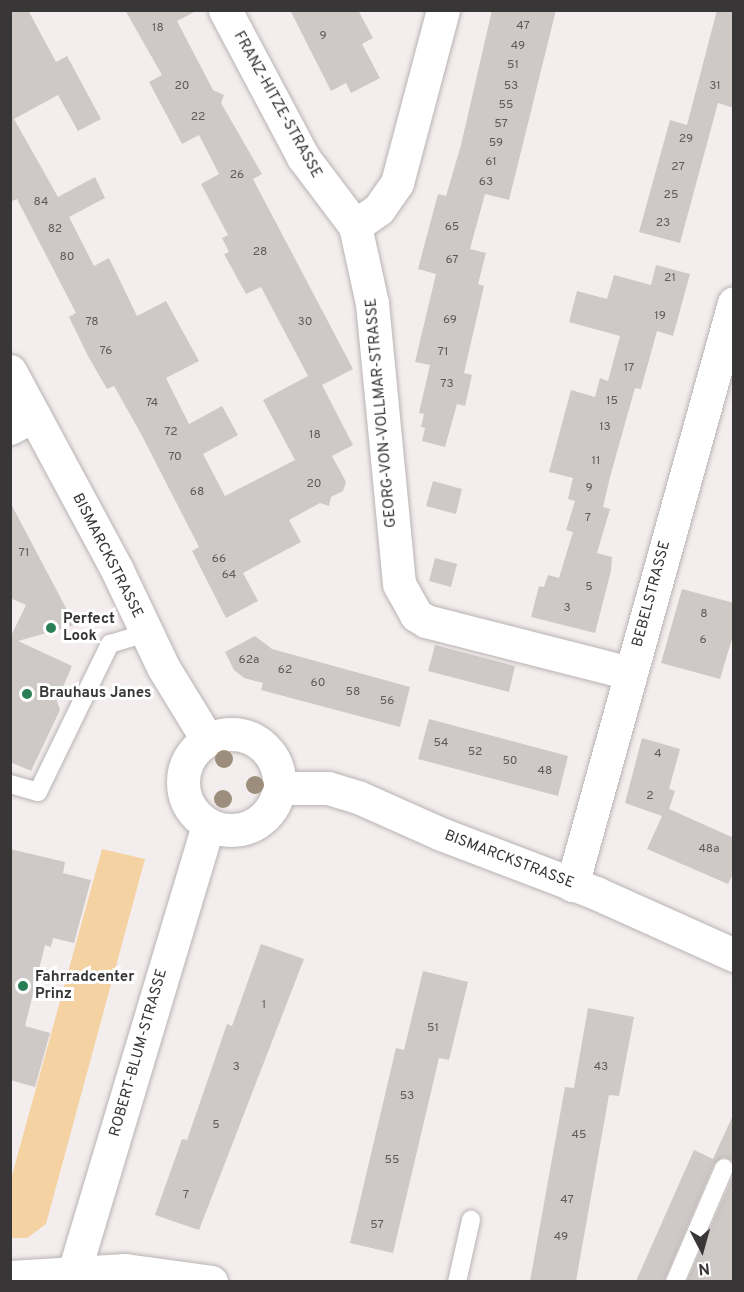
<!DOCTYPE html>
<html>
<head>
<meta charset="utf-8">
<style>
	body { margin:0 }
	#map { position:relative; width:744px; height:1292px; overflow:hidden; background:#f3eded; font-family:Overpass,sans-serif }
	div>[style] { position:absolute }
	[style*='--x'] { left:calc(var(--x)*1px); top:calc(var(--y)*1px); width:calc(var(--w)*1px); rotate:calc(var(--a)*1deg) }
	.green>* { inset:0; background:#f5d2a1 }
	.building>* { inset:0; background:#cec9c6 }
	.roads { filter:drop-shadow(0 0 2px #b9b3b3) drop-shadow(0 0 2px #b9b3b3) }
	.lane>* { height:18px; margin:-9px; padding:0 9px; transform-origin:9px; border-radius:9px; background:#fff }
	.street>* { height:33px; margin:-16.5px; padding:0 16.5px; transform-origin:16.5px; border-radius:16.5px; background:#fff }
	.secondary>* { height:33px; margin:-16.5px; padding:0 16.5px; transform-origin:16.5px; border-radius:16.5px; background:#fff }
	.secondary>.ring { margin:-16.5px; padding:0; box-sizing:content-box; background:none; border:33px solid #fff; border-radius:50% }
	.trees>* { width:18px; height:18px; margin:-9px; border-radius:50%; background:#9c8d7c }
	.dots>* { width:16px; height:16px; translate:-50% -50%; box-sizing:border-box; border:3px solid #fff; border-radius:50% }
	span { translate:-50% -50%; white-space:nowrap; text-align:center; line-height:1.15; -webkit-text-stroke:6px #fff; paint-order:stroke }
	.number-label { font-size:12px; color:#5e5b5a }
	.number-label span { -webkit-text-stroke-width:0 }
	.street-label { font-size:15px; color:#383636 }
	.poi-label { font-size:15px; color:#383636; font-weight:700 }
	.left { translate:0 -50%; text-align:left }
	.frame { position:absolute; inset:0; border:12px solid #383636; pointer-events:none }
	.north { position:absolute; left:672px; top:1220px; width:60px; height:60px; -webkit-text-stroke:4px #fff; paint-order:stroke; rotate:174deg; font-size:16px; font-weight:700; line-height:24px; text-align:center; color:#383636 }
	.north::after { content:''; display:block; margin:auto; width:21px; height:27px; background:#383636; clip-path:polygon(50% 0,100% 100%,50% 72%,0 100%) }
</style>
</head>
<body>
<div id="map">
	<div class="green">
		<i style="clip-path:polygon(102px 849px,145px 859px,46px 1224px,27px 1238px,11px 1238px,11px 1179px)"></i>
	</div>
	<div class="building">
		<i style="clip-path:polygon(10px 10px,28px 10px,56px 62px,67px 56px,101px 119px,78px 131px,58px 95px,14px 119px,58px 197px,95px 177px,105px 198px,69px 217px,94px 266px,109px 258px,137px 316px,166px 301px,199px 361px,166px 378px,189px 424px,222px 406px,238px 435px,203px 454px,225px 496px,295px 460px,263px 400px,308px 376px,261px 287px,246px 294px,224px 254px,229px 252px,222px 238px,228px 235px,201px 184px,219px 174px,199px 135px,182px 144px,149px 82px,162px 75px,125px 10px,198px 10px,177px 21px,213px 90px,224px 95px,221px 103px,262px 174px,253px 179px,353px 369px,322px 385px,353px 445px,332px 456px,346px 482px,343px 491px,331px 497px,329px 506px,320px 503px,289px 520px,301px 542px,243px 573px,258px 601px,226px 618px,192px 551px,199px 547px,140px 432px,114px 386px,107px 389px,88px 356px,69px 317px,76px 313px,17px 199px,10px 202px)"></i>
		<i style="clip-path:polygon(290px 10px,358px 10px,373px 38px,362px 44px,380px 78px,351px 93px,346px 83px,331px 91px)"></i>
		<i style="clip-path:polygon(492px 10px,556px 10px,509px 200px,485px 194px,470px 249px,486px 253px,478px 284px,484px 286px,464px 373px,472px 375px,465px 406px,457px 404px,445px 447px,422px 441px,425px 428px,421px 427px,424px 414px,419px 413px,430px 365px,415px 362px,436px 274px,418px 269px,438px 194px,446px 196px,461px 145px)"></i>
		<i style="clip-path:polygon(717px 10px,734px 10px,734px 108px,718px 103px,680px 243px,639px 232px,670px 120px,687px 125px)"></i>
		<i style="clip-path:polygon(656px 265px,690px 274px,673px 336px,657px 331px,641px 389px,635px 388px,610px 477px,603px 507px,610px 509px,597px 553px,612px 557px,611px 571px,595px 633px,531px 617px,539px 586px,544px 587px,548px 575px,559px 578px,573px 532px,566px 530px,575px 501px,568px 499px,573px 478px,549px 472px,571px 390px,595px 397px,600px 378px,608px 381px,620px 336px,569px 322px,577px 291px,607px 299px,614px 275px,651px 285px)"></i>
		<i style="clip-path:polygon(433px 481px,462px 489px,456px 514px,426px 506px)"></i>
		<i style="clip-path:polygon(10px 502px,75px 625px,18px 641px,72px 666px,57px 701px,60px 710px,31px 771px,10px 762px,10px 638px,26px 605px,10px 598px)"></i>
		<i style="clip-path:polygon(435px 558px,457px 564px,451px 587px,429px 581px)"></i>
		<i style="clip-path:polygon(682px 589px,734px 603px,734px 632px,720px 679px,661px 663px)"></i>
		<i style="clip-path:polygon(255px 636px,272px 649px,410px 687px,400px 727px,261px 690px,263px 683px,244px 678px,234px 670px,225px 652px)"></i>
		<i style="clip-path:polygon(435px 645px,515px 666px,509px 692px,428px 671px)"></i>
		<i style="clip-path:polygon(429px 719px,568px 756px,558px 796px,418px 759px)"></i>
		<i style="clip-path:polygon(642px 738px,680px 749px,669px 789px,675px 791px,669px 809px,734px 838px,734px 872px,728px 884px,647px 849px,662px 816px,625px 803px)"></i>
		<i style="clip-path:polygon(10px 849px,65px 862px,63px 873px,91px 880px,74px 943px,53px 938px,51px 947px,45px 945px,25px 1026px,50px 1033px,35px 1087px,10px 1080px)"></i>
		<i style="clip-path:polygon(261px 944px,304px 959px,199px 1230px,155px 1215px,182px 1139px,187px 1140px,227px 1024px,232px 1026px)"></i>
		<i style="clip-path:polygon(423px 971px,468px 982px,449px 1060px,439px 1058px,393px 1253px,350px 1243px,396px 1048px,404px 1050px)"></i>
		<i style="clip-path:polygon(588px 1008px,634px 1017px,619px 1096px,609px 1095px,576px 1281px,530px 1281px,565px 1087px,574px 1088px)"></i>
		<i style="clip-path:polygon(734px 1113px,734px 1162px,723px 1157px,714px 1164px,664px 1281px,636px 1281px,694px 1150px,713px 1159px)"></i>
		<i style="clip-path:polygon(734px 1174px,734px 1281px,687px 1281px)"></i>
	</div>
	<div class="roads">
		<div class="lane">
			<i style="--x:10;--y:784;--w:29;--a:16"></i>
			<i style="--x:38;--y:792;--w:165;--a:-64.1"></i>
			<i style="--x:110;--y:644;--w:38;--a:-17"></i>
			<i style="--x:457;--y:1282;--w:64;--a:-77.3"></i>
			<i style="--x:675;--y:1282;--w:124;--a:-66.7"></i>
		</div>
		<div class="street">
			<i style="--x:225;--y:10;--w:166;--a:62"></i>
			<i style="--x:303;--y:157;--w:86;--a:53"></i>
			<i style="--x:443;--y:10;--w:179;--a:104.9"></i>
			<i style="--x:397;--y:183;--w:32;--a:125"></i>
			<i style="--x:379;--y:209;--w:29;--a:145"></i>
			<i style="--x:355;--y:226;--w:79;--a:77.6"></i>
			<i style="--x:372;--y:303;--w:282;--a:84.5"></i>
			<i style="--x:399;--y:584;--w:35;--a:61"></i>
			<i style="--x:416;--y:615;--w:12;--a:31"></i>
			<i style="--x:426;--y:621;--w:211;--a:14.3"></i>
			<i style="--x:10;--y:428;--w:27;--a:-28"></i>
			<i style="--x:572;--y:885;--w:604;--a:-74.45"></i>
			<i style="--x:10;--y:1277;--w:115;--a:-3.5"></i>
			<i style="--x:125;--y:1270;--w:87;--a:7.9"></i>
		</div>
		<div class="secondary">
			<i style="--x:10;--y:371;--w:226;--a:61.7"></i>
			<i style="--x:117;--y:570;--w:107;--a:64.6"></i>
			<i style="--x:163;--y:667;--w:84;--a:58.6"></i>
			<i class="ring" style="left:183px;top:734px;width:63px;height:63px"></i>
			<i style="--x:279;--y:788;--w:49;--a:0"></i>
			<i style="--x:328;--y:788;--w:31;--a:17"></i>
			<i style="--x:358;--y:797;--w:91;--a:24"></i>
			<i style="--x:441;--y:834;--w:166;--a:20.8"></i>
			<i style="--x:596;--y:893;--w:151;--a:24.2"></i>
			<i style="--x:71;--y:1282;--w:477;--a:-73.3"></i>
		</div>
	</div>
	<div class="trees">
		<i style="left:224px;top:759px"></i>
		<i style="left:255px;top:785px"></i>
		<i style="left:223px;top:799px"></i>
	</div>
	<div class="dots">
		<i style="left:51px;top:628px;background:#297f53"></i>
		<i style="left:27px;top:694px;background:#297f53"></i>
		<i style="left:23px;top:986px;background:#297f53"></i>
	</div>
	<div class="number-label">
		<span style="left:523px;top:27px">47</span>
		<span style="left:158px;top:29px">18</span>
		<span style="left:323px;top:37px">9</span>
		<span style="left:518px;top:47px">49</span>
		<span style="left:513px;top:66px">51</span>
		<span style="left:182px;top:87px">20</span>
		<span style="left:511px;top:87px">53</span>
		<span style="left:715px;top:87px">31</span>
		<span style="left:506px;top:106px">55</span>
		<span style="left:198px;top:118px">22</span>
		<span style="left:501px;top:125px">57</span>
		<span style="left:686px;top:140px">29</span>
		<span style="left:496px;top:144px">59</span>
		<span style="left:491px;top:163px">61</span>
		<span style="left:678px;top:168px">27</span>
		<span style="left:237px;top:176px">26</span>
		<span style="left:486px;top:183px">63</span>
		<span style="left:671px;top:196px">25</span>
		<span style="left:41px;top:203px">84</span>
		<span style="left:663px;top:224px">23</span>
		<span style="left:452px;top:228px">65</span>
		<span style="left:55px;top:230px">82</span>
		<span style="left:260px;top:253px">28</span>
		<span style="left:67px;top:258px">80</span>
		<span style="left:452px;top:261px">67</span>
		<span style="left:670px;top:279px">21</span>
		<span style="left:660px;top:317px">19</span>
		<span style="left:450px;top:321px">69</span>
		<span style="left:92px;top:323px">78</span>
		<span style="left:305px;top:323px">30</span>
		<span style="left:106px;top:352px">76</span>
		<span style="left:443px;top:353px">71</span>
		<span style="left:629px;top:369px">17</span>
		<span style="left:447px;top:385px">73</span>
		<span style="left:612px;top:402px">15</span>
		<span style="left:152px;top:404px">74</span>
		<span style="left:605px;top:428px">13</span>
		<span style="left:171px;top:433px">72</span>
		<span style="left:315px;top:436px">18</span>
		<span style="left:175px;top:458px">70</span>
		<span style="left:596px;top:462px">11</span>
		<span style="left:314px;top:485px">20</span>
		<span style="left:589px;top:489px">9</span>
		<span style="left:197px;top:493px">68</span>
		<span style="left:588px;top:519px">7</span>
		<span style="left:24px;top:554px">71</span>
		<span style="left:219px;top:560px">66</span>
		<span style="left:229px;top:576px">64</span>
		<span style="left:589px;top:588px">5</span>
		<span style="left:567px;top:609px">3</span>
		<span style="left:704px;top:615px">8</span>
		<span style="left:703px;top:641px">6</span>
		<span style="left:249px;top:661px">62a</span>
		<span style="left:285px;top:671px">62</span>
		<span style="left:318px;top:684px">60</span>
		<span style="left:353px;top:693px">58</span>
		<span style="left:387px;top:702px">56</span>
		<span style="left:441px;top:744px">54</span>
		<span style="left:475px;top:753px">52</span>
		<span style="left:658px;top:755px">4</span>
		<span style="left:510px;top:762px">50</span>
		<span style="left:545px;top:772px">48</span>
		<span style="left:650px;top:797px">2</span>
		<span style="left:709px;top:850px">48a</span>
		<span style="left:264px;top:1006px">1</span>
		<span style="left:433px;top:1029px">51</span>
		<span style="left:236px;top:1068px">3</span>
		<span style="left:601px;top:1068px">43</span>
		<span style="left:407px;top:1097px">53</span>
		<span style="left:216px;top:1126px">5</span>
		<span style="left:579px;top:1136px">45</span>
		<span style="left:392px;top:1161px">55</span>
		<span style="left:186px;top:1196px">7</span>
		<span style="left:567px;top:1201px">47</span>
		<span style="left:377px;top:1226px">57</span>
		<span style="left:561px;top:1238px">49</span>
	</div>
	<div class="street-label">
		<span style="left:277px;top:105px;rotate:61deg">FRANZ-HITZE-STRASSE</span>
		<span style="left:382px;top:413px;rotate:-95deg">GEORG-VON-VOLLMAR-STRASSE</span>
		<span style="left:107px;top:556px;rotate:63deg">BISMARCKSTRASSE</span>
		<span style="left:652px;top:594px;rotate:-75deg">BEBELSTRASSE</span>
		<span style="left:509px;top:860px;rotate:21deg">BISMARCKSTRASSE</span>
		<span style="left:139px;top:1053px;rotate:-74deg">ROBERT-BLUM-STRASSE</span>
	</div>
	<div class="poi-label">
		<span class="left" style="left:63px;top:628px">Perfect<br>Look</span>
		<span class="left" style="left:39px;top:694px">Brauhaus Janes</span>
		<span class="left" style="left:35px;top:986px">Fahrradcenter<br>Prinz</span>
	</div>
	<div class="frame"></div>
	<div class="north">N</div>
</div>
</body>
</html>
